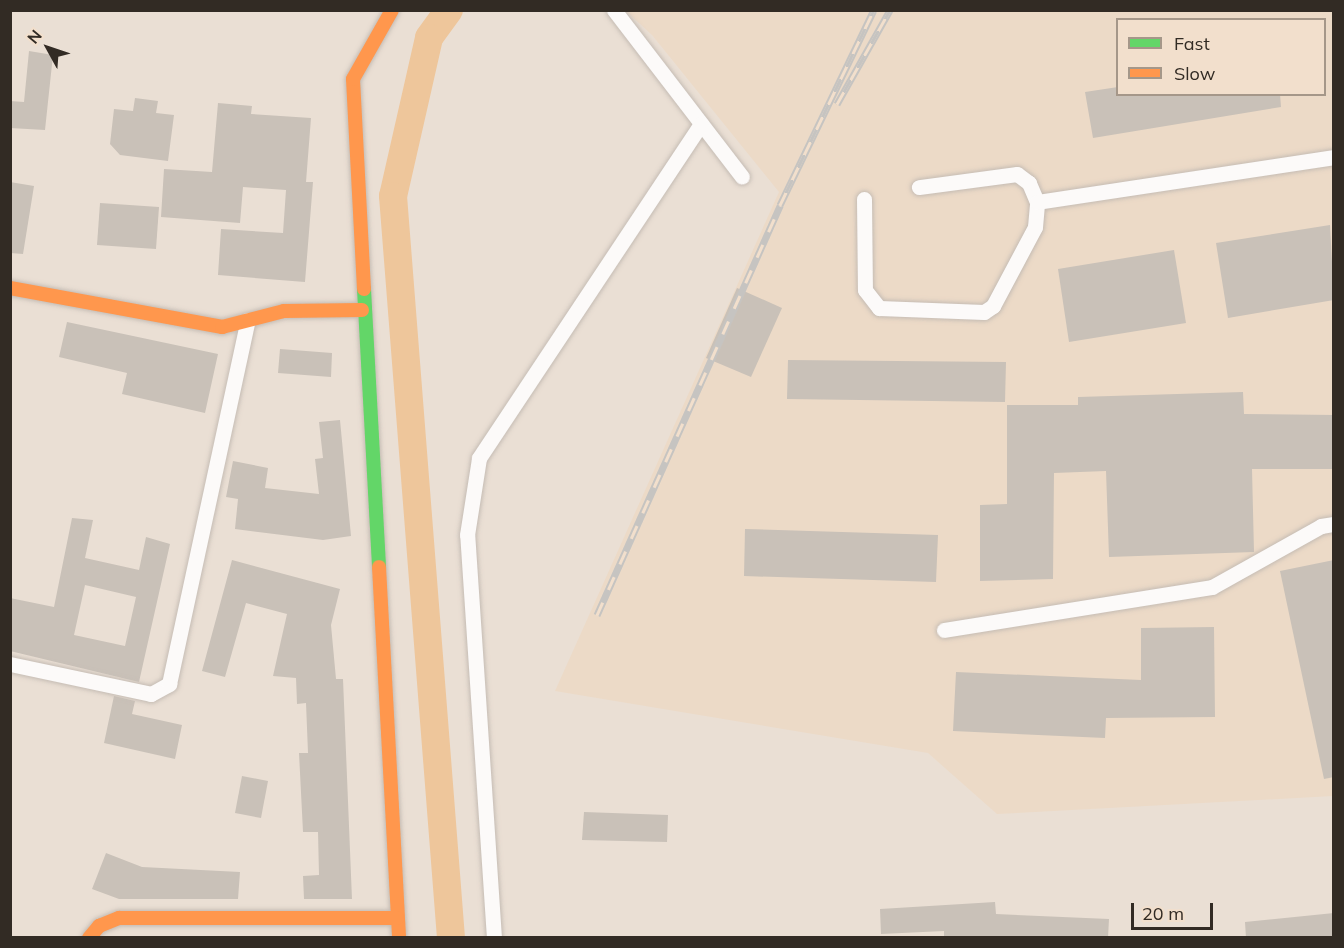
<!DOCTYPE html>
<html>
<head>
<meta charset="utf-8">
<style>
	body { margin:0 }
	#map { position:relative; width:1344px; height:948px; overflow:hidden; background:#eadfd4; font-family:Mulish,sans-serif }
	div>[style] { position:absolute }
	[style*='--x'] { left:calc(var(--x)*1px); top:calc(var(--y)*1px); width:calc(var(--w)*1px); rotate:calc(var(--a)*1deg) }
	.built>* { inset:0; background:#ecdac7 }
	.canal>* { height:28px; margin:-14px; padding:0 14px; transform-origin:14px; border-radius:14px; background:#eec69b }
	.building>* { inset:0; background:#c9c1b8 }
	.roads { filter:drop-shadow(0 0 2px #c5bcb4) drop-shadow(0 0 2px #c5bcb4) }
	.lane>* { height:15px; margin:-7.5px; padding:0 7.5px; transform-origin:7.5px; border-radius:7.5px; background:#fcfaf9 }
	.fast>* { height:14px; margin:-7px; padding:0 7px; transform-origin:7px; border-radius:7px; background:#63d668 }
	.slow>* { height:14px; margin:-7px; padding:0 7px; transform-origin:7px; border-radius:7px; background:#ff974d }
	.rail>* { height:7px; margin-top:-3.5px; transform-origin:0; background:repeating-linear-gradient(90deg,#f2dfcc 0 14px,#c6c4c1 0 28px); box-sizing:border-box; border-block:2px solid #c6c4c1 }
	span { translate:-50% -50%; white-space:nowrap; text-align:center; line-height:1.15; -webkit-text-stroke:4.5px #f2dfcc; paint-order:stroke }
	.frame { position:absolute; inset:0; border:12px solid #322b24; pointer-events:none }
	.legend { position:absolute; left:1116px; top:18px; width:210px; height:78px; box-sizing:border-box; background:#f2dfcc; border:2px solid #a59789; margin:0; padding:8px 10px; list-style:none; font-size:18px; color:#322b24 }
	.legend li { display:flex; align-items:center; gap:12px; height:30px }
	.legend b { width:30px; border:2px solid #a59789 }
	.north { position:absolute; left:18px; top:18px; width:60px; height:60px; -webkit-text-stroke:4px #f2dfcc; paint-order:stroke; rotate:310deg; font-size:16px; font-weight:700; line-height:24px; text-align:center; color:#322b24 }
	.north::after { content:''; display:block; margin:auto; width:21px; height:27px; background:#322b24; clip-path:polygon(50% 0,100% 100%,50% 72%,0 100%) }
	.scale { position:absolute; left:1131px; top:903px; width:82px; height:27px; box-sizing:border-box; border:3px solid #322b24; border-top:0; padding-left:8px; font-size:18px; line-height:21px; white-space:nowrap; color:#322b24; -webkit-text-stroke:4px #f2dfcc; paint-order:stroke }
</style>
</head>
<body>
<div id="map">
	<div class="built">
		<i style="clip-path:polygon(evenodd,626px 11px,1333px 11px,1333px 796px,997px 814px,928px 753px,555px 691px,779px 192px,652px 35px,626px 11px,1118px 20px,1324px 20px,1324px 94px,1118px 94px,1118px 20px)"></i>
	</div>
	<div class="canal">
		<i style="--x:449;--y:10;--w:34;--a:126"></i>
		<i style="--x:429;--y:38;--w:162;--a:102.8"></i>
		<i style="--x:393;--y:196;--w:744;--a:85.53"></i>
	</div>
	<div class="building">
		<i style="clip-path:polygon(29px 51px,53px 55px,45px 130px,10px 128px,10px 101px,24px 102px)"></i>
		<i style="clip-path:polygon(1118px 87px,1118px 94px,1280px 94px,1281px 107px,1093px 138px,1085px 92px)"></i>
		<i style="clip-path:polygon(135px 98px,158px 101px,156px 113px,174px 115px,168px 161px,120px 155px,110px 144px,114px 109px,133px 111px)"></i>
		<i style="clip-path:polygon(218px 103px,252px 106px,251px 114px,311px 118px,306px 182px,313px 182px,305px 282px,218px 275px,221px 229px,283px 233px,286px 190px,243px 187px,240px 223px,161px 217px,164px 169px,212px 172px)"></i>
		<i style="clip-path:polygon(10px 182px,34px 186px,23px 254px,10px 253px)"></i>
		<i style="clip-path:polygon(100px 203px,159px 207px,156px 249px,97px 245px)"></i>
		<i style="clip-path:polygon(1330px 225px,1334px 300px,1228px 318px,1216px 243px)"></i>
		<i style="clip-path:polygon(1174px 250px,1186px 323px,1069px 342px,1058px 269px)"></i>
		<i style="clip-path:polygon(737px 288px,782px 308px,751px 377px,706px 358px)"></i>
		<i style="clip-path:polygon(67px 322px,218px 354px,205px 413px,122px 394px,127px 373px,59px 357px)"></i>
		<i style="clip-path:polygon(280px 349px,332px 353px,331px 377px,278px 373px)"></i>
		<i style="clip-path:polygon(788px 360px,1006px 362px,1005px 402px,787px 399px)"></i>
		<i style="clip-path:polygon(1243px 392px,1244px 414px,1334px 415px,1334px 469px,1252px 469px,1254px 552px,1109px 557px,1106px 471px,1054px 473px,1053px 579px,980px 581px,980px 505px,1007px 504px,1007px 405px,1078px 405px,1078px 397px)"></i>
		<i style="clip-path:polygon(340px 420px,351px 536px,323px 540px,235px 529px,238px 499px,226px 497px,233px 461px,268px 468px,265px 488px,319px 494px,315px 459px,323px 458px,319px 422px)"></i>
		<i style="clip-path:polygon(evenodd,72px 518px,93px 520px,85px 558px,139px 570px,146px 537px,170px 544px,139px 682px,10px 651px,10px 598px,54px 607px,72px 518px,85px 585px,136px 597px,125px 646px,74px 635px,85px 585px)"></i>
		<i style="clip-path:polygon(745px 529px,938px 535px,936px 582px,744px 576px)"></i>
		<i style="clip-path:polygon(232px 560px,340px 589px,331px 625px,336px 679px,343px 679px,352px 899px,304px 899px,303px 876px,319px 875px,318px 832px,303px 832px,299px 753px,308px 753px,306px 703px,297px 704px,296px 678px,273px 676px,287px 614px,246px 603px,225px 677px,202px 671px)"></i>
		<i style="clip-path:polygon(1334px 560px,1334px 777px,1324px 779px,1280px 571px)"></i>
		<i style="clip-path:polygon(1214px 627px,1215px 717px,1106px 718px,1105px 738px,953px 731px,956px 672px,1141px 680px,1141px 628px)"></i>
		<i style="clip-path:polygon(114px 696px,135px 701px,132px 714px,182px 725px,175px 759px,104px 743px)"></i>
		<i style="clip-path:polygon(242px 776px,268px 781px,261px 818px,235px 813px)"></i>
		<i style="clip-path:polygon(584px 812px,668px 815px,667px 842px,582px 840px)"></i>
		<i style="clip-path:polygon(106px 853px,142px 867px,240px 872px,238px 899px,119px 899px,92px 889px)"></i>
		<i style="clip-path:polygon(995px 902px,996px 914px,1109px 919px,1108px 938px,944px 938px,944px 931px,881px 934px,880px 909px)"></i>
		<i style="clip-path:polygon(1334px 913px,1334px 938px,1246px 938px,1245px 922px)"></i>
		<i style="clip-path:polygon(236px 937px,236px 938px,121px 938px,123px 937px)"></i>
	</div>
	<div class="roads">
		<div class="lane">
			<i style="--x:614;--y:10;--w:210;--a:52.5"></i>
			<i style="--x:864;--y:199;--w:91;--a:89.4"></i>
			<i style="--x:865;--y:290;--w:23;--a:52"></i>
			<i style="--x:879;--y:308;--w:105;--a:2.2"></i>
			<i style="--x:984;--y:312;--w:11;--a:-34"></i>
			<i style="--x:993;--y:306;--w:89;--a:-62"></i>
			<i style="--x:1035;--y:227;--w:25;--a:-85"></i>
			<i style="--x:1037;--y:202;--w:21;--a:-113"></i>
			<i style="--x:1029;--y:183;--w:15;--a:-143"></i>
			<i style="--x:1017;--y:174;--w:99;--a:172.4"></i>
			<i style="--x:1037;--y:202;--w:300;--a:-8.6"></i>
			<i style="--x:944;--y:630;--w:271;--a:-9.1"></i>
			<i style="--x:1212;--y:587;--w:125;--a:-29.2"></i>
			<i style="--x:1321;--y:526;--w:13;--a:-9"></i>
			<i style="--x:10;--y:664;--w:144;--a:12"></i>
			<i style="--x:151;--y:694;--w:21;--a:-29"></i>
			<i style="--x:169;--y:684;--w:372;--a:-77.8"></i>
			<i style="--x:494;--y:938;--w:404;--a:-93.8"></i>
			<i style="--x:467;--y:535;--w:78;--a:-81.1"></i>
			<i style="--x:479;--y:458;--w:401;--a:-56.4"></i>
		</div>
		<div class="fast">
			<i style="--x:364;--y:289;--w:278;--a:86.9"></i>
		</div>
		<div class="slow">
			<i style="--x:10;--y:288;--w:216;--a:10.4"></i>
			<i style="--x:222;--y:327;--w:64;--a:-14.5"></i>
			<i style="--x:284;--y:311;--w:78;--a:-0.7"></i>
			<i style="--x:364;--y:289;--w:210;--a:-93"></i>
			<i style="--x:353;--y:79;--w:79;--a:-60.5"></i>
			<i style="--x:379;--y:567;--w:372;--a:86.9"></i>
			<i style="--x:89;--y:938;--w:16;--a:-50"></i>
			<i style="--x:99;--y:926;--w:22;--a:-22"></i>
			<i style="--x:119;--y:918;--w:278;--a:0"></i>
		</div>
	</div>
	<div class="rail">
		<i style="--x:837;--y:104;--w:108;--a:-60.6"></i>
		<i style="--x:597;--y:615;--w:449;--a:-65.9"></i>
		<i style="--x:780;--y:205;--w:216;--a:-64.3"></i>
	</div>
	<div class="frame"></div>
	<ul class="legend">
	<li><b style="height:8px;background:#63d668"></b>Fast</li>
	<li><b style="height:8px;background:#ff974d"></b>Slow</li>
	</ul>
	<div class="north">N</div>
	<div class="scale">20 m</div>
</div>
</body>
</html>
